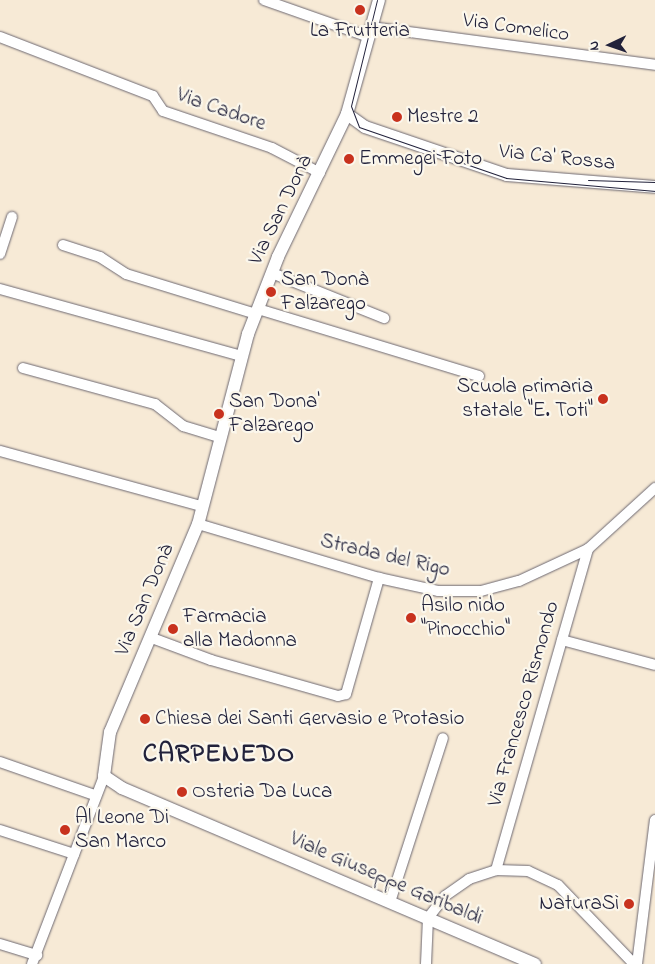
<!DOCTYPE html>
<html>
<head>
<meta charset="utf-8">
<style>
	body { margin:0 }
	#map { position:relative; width:655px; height:964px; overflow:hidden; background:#f7ead6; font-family:"Indie Flower",sans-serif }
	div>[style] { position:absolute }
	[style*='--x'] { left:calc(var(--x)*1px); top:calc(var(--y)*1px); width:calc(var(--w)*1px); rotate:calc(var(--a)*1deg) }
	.roads { filter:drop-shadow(0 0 1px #6d6871) drop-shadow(0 0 1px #6d6871) }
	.minor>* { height:10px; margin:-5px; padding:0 5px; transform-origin:5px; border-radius:5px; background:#fff }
	.tertiary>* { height:12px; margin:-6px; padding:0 6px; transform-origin:6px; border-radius:6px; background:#fff }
	.tram>* { height:1px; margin:-0.5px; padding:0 0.5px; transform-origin:0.5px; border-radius:0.5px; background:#22223b }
	.dots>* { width:14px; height:14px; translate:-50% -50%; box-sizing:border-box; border:2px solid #fbf7ec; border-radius:50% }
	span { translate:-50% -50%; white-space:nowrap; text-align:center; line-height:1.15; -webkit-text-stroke:4.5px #fbf7ec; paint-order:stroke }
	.street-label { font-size:21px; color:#22223b }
	.poi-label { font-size:21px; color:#22223b }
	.left { translate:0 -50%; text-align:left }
	.right { translate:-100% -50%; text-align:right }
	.district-label { font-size:26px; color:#22223b; font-weight:700; letter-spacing:1px }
	.north { position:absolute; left:585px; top:20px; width:50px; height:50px; -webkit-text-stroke:4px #fbf7ec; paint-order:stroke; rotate:267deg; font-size:14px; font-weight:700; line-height:20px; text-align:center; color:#22223b }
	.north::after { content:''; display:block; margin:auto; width:18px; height:22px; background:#22223b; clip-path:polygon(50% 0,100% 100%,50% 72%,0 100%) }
</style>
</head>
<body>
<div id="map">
	<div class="roads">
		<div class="minor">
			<i style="--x:264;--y:0;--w:111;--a:19.4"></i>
			<i style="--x:372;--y:27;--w:286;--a:7.6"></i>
			<i style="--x:0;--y:37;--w:164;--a:21.1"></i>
			<i style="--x:153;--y:96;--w:18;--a:56"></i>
			<i style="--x:163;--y:111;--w:115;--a:18.7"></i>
			<i style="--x:272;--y:148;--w:54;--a:27.5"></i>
			<i style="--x:63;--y:245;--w:39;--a:18"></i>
			<i style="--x:100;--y:257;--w:31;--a:33"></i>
			<i style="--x:126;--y:274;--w:136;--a:17.1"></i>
			<i style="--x:0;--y:254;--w:39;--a:-72"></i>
			<i style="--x:272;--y:273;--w:121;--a:21.9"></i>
			<i style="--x:0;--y:289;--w:250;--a:15.5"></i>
			<i style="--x:258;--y:309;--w:231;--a:16.9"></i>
			<i style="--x:23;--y:368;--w:137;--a:15.3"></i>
			<i style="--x:155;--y:404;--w:36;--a:38"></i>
			<i style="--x:183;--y:426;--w:39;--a:17"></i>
			<i style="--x:0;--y:451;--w:208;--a:15.3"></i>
			<i style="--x:198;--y:524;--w:189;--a:16.6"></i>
			<i style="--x:379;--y:578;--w:60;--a:12.4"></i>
			<i style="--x:438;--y:591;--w:43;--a:0"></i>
			<i style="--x:481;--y:591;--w:39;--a:-15"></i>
			<i style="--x:519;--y:581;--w:76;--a:-24.9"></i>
			<i style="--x:588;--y:549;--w:91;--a:-42.3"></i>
			<i style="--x:152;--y:638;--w:63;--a:20.4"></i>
			<i style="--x:211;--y:660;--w:132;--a:15.8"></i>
			<i style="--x:338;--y:696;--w:8;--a:-14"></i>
			<i style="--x:346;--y:694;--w:121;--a:-74.1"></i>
			<i style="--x:562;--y:640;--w:96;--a:15"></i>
			<i style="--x:0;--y:762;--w:100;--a:19.3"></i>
			<i style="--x:0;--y:830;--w:78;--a:18"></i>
			<i style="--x:496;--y:870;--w:334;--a:-74"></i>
			<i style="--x:390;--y:902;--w:172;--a:-72.1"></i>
			<i style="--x:0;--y:944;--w:39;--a:17"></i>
			<i style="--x:32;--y:964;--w:201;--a:-69"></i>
			<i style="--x:426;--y:964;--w:46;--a:-87.5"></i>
			<i style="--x:428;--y:918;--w:28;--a:-52"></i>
			<i style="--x:445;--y:896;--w:29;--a:-35"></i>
			<i style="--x:469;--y:879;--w:28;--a:-18"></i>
			<i style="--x:496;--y:870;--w:32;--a:2"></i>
			<i style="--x:528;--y:871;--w:33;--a:25"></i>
			<i style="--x:558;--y:885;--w:110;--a:46.1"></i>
			<i style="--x:637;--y:964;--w:145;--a:-82.9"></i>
		</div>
		<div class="tertiary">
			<i style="--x:379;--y:0;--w:118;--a:105.7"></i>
			<i style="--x:347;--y:114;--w:159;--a:115.8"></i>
			<i style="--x:278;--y:257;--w:83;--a:111.3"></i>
			<i style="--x:248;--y:334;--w:196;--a:104.7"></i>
			<i style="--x:198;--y:524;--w:226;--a:112.9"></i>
			<i style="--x:110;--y:732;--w:44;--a:97.8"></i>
			<i style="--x:104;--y:776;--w:22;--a:34"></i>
			<i style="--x:122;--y:788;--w:449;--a:23.1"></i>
			<i style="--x:347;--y:114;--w:22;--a:36"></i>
			<i style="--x:365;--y:127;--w:150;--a:18.7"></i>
			<i style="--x:507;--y:175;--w:148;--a:4.6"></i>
		</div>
	</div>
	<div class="tram">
		<i style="--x:377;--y:0;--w:109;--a:103.8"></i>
		<i style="--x:351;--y:106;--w:22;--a:69"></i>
		<i style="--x:359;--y:127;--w:156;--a:19.1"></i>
		<i style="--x:506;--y:178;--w:150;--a:5"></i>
		<i style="--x:588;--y:180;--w:67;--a:1.7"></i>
	</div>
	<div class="dots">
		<i style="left:360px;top:10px;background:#c8321e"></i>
		<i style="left:397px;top:117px;background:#c8321e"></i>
		<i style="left:349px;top:159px;background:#c8321e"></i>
		<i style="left:271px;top:292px;background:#c8321e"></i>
		<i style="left:603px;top:399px;background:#c8321e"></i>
		<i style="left:219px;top:414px;background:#c8321e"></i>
		<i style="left:411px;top:618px;background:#c8321e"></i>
		<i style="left:173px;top:629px;background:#c8321e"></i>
		<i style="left:145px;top:719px;background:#c8321e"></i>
		<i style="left:182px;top:792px;background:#c8321e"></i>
		<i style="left:65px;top:830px;background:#c8321e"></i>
		<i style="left:629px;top:904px;background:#c8321e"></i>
	</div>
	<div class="street-label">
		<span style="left:516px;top:28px;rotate:8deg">Via Comelico</span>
		<span style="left:221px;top:110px;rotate:19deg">Via Cadore</span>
		<span style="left:557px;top:158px;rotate:6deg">Via Ca' Rossa</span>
		<span style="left:281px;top:210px;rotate:-64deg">Via San Donà</span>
		<span style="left:385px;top:556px;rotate:13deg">Strada del Rigo</span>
		<span style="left:145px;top:600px;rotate:-67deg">Via San Donà</span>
		<span style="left:524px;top:704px;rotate:-74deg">Via Francesco Rismondo</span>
		<span style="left:386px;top:879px;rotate:23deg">Viale Giuseppe Garibaldi</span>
	</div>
	<div class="poi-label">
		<span style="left:360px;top:31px">La Frutteria</span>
		<span class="left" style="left:407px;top:117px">Mestre 2</span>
		<span class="left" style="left:359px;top:159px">Emmegei Foto</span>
		<span class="left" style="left:281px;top:292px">San Donà<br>Falzarego</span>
		<span class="right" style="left:593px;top:399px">Scuola primaria<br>statale "E. Toti"</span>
		<span class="left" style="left:229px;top:414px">San Dona'<br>Falzarego</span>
		<span class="left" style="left:421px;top:618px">Asilo nido<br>"Pinocchio"</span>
		<span class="left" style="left:183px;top:629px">Farmacia<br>alla Madonna</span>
		<span class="left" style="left:155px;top:719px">Chiesa dei Santi Gervasio e Protasio</span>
		<span class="left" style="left:192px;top:792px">Osteria Da Luca</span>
		<span class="left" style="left:75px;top:830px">Al Leone Di<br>San Marco</span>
		<span class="right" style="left:619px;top:904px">NaturaSì</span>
	</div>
	<div class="district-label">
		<span style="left:219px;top:756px">CARPENEDO</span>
	</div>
	<div class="north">N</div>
</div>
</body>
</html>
